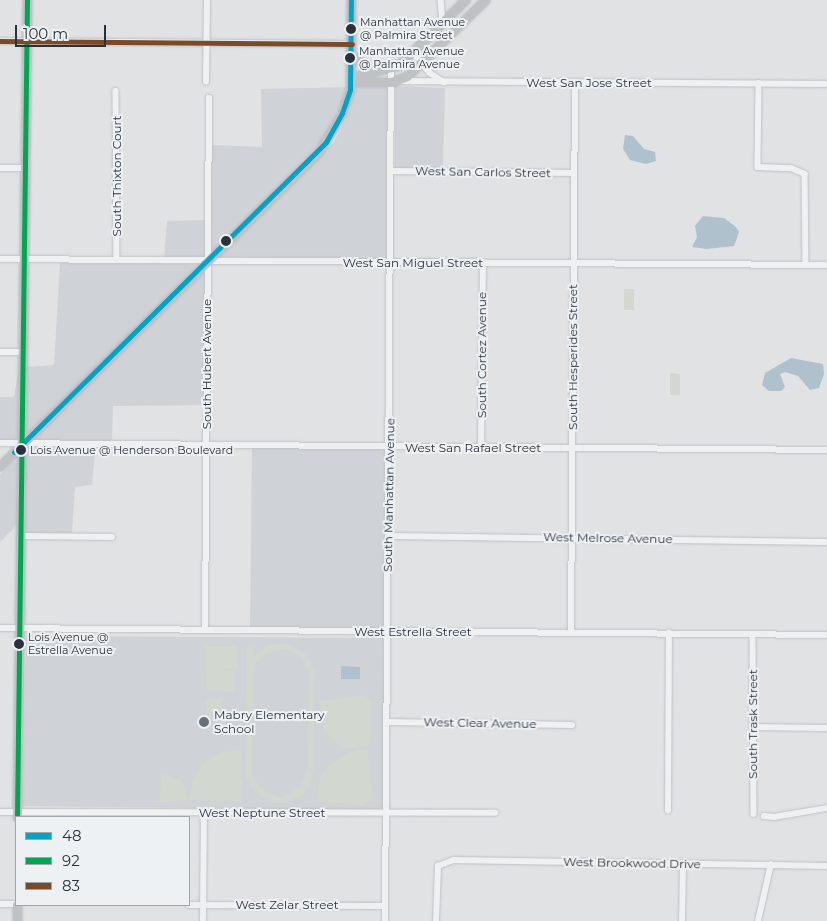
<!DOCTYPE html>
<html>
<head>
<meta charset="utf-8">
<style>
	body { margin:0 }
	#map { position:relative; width:827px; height:921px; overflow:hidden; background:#e0e2e4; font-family:Montserrat,sans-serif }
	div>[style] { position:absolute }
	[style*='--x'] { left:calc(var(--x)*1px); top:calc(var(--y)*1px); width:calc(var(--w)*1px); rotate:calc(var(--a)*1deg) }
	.built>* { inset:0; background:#cfd2d7 }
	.green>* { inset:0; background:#d2d8d0 }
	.water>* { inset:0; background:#b0c1ce }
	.roads { filter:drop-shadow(0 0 1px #bec0c2) drop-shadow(0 0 1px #bec0c2) }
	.street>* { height:5.5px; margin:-2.75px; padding:0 2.75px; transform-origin:2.75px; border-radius:2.75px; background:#eff0f2 }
	.secondary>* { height:9px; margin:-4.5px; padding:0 4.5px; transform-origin:4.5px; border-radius:4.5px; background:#bec2c4 }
	.bus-1>* { height:5px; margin:-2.5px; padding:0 2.5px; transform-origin:2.5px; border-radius:2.5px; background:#02a3c7 }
	.bus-2>* { height:5px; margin:-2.5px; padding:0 2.5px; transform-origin:2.5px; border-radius:2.5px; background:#00a651 }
	.bus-3>* { height:5px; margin:-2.5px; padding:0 2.5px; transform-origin:2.5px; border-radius:2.5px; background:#7a4b2a }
	.dots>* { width:14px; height:14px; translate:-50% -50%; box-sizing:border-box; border:2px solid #eef1f4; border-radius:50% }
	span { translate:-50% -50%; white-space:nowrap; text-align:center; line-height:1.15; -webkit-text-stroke:4px #eef1f4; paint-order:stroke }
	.bus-label { font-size:11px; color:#29323c }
	.left { translate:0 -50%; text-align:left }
	.street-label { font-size:12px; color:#29323c }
	.poi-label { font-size:12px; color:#29323c }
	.legend { position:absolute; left:15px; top:816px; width:175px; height:90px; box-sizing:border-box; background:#eef1f4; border:1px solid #9fa5aa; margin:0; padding:6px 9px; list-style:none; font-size:15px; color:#29323c }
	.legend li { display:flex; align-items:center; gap:10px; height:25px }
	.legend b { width:25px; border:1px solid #9fa5aa }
	.scale { position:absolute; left:15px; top:25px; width:91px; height:22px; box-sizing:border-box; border:2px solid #29323c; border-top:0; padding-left:6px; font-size:15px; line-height:18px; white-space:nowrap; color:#29323c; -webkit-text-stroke:4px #eef1f4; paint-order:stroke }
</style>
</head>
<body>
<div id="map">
	<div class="built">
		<i style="clip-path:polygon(389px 86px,387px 259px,216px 257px,334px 142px,348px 115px,356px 87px)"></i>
		<i style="clip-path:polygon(395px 86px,445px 88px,443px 168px,395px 168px)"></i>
		<i style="clip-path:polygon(350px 87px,329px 137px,211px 253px,212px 145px,262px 147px,261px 89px)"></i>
		<i style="clip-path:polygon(205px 220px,205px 257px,164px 257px,167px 221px)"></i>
		<i style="clip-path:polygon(60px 263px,200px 264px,26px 436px,26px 367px,54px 365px)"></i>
		<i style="clip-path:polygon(205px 268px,203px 405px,113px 406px,112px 441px,31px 440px)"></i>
		<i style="clip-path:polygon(19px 367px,20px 440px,0 440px,0 397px,14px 397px)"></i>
		<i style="clip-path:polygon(252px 446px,390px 447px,387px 633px,250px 631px)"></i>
		<i style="clip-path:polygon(26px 447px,109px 448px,95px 451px,92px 485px,75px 487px,72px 533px,25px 533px)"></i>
		<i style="clip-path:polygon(14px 461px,17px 463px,17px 525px,0 542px,0 475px)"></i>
		<i style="clip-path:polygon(26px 636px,383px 638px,386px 810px,23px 806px)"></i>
	</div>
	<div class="green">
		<i style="clip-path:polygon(624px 289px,634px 289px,634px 310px,624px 310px)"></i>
		<i style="clip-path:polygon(670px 373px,680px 374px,680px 395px,670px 395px)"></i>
		<i style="clip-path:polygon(evenodd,285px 643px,305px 653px,315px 671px,314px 770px,310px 784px,303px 795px,287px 802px,274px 803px,255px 792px,245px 774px,247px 647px,253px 647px,253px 657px,267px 646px,285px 643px,285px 649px,301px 657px,309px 672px,308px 770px,300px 788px,280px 797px,263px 791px,252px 776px,253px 675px,255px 664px,265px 654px,285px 649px)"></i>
		<i style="clip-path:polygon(205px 646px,238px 646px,238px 669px,210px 669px,235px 670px,235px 692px,207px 691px)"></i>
		<i style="clip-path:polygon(364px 695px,371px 701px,371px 742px,367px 746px,348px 749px,334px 741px,323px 729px,320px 701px)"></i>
		<i style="clip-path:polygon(222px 698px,222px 718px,207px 718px,206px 699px)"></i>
		<i style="clip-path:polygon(367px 748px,373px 798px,363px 806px,317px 800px,320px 779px,328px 766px,350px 752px)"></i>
		<i style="clip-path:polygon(241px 750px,243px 800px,237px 804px,232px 801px,189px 800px,194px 778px,203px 763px,219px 753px)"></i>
		<i style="clip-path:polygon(161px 773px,181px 780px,186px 789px,187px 800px,160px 802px)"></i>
	</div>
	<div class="water">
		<i style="clip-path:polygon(625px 135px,633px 136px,644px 149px,655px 152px,656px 161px,646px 164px,630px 160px,623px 149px)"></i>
		<i style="clip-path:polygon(703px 216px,724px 218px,736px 227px,739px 232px,734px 246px,706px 249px,692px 247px,697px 237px,695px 226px)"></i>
		<i style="clip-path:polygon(791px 358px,823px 364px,824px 374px,819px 388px,810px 390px,798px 376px,785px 372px,780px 374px,785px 387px,781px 391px,769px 391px,762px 385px,765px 373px)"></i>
		<i style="clip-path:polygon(341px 666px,360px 667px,360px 679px,341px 679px)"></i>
	</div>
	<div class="roads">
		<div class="street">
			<i style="--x:441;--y:0;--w:22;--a:85"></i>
			<i style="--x:0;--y:41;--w:352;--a:0.5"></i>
			<i style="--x:412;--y:52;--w:28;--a:49"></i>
			<i style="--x:430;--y:73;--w:17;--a:33"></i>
			<i style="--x:396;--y:81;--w:431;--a:0.4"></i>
			<i style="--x:206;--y:82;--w:82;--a:-89.3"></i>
			<i style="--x:759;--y:83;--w:84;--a:90.7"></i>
			<i style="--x:758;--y:167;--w:33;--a:2"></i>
			<i style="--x:791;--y:168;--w:15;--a:23"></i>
			<i style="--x:805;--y:174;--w:91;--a:89.4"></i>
			<i style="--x:116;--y:91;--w:169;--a:89.7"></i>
			<i style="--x:0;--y:168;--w:25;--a:0"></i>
			<i style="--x:392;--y:171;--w:182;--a:0.6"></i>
			<i style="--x:0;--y:259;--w:827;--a:0.42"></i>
			<i style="--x:0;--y:352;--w:23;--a:0"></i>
			<i style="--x:0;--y:443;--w:827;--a:0.48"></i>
			<i style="--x:481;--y:448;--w:185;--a:-89.4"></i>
			<i style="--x:22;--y:536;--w:90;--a:0.6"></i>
			<i style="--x:389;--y:536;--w:438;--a:0.8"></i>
			<i style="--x:0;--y:628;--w:827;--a:0.48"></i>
			<i style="--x:205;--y:630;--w:532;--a:-89.57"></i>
			<i style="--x:571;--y:632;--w:549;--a:-89.58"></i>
			<i style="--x:753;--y:634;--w:180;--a:89.7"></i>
			<i style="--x:388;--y:722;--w:184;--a:0.9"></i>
			<i style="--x:753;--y:727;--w:74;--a:0.8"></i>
			<i style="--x:668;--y:811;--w:178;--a:-89.7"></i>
			<i style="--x:0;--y:812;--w:495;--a:0.1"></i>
			<i style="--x:764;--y:816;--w:10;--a:6"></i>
			<i style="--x:774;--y:817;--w:54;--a:-9.6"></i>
			<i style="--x:0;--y:904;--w:16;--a:0"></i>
			<i style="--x:189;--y:905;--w:196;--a:0.3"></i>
			<i style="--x:203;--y:921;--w:108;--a:-89.5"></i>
			<i style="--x:385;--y:921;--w:853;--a:-89.6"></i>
			<i style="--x:436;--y:921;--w:55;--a:-87.9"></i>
			<i style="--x:438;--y:866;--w:17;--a:-21"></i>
			<i style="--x:454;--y:860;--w:373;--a:0.9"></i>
			<i style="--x:682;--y:921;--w:57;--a:-89"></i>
			<i style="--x:758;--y:921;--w:58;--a:-77.2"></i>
		</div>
		<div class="secondary">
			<i style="--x:352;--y:55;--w:16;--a:40"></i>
			<i style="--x:364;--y:65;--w:19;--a:6"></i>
			<i style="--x:351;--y:82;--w:41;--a:0"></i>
			<i style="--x:392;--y:82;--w:16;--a:-22"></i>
			<i style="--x:407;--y:76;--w:109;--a:-44.3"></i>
			<i style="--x:351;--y:82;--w:11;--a:-38"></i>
			<i style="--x:360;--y:75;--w:40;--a:-14.4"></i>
			<i style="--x:399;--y:65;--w:93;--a:-44.6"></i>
			<i style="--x:0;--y:466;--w:448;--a:-44.6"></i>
			<i style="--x:319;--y:151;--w:44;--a:-58.8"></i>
			<i style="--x:342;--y:113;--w:24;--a:-71"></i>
			<i style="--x:350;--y:90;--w:90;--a:-89.4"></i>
			<i style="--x:17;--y:817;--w:817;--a:-89.3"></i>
			<i style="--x:17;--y:921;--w:16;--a:-90"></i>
		</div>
	</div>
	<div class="bus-1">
		<i style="--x:14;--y:452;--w:440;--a:-44.8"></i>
		<i style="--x:326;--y:142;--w:33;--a:-61"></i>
		<i style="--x:342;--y:113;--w:24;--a:-71"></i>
		<i style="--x:350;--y:90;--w:90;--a:-89.4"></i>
	</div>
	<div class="bus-2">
		<i style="--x:17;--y:817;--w:817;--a:-89.3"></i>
	</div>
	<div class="bus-3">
		<i style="--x:0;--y:41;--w:352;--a:0.5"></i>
	</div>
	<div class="dots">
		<i style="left:351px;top:29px;background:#29323c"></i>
		<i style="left:350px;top:58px;background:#29323c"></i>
		<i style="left:226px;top:241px;background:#29323c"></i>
		<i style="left:21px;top:450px;background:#29323c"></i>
		<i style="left:19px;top:644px;background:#29323c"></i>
		<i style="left:204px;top:722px;background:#697077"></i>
	</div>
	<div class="bus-label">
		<span class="left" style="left:360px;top:29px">Manhattan Avenue<br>@ Palmira Street</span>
		<span class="left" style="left:359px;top:58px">Manhattan Avenue<br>@ Palmira Avenue</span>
		<span class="left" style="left:30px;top:450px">Lois Avenue @ Henderson Boulevard</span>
		<span class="left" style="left:28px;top:644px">Lois Avenue @<br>Estrella Avenue</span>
	</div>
	<div class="street-label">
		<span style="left:589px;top:83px">West San Jose Street</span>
		<span style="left:483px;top:172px;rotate:1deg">West San Carlos Street</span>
		<span style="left:117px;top:176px;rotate:-90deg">South Thixton Court</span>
		<span style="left:413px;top:263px">West San Miguel Street</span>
		<span style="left:482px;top:355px;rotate:-90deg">South Cortez Avenue</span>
		<span style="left:573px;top:357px;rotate:-90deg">South Hesperides Street</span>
		<span style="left:207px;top:364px;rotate:-90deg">South Hubert Avenue</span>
		<span style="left:473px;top:448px">West San Rafael Street</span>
		<span style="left:389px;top:495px;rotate:-89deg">South Manhattan Avenue</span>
		<span style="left:608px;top:538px;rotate:1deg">West Melrose Avenue</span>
		<span style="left:413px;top:632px">West Estrella Street</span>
		<span style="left:480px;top:723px;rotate:1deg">West Clear Avenue</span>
		<span style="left:753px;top:724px;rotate:-90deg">South Trask Street</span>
		<span style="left:262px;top:813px">West Neptune Street</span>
		<span style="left:632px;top:863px;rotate:1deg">West Brookwood Drive</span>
		<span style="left:287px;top:905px">West Zelar Street</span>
	</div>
	<div class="poi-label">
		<span class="left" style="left:214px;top:722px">Mabry Elementary<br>School</span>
	</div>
	<ul class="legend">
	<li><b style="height:6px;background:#02a3c7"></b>48</li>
	<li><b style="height:6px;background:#00a651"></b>92</li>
	<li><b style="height:6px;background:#7a4b2a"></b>83</li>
	</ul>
	<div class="scale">100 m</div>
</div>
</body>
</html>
